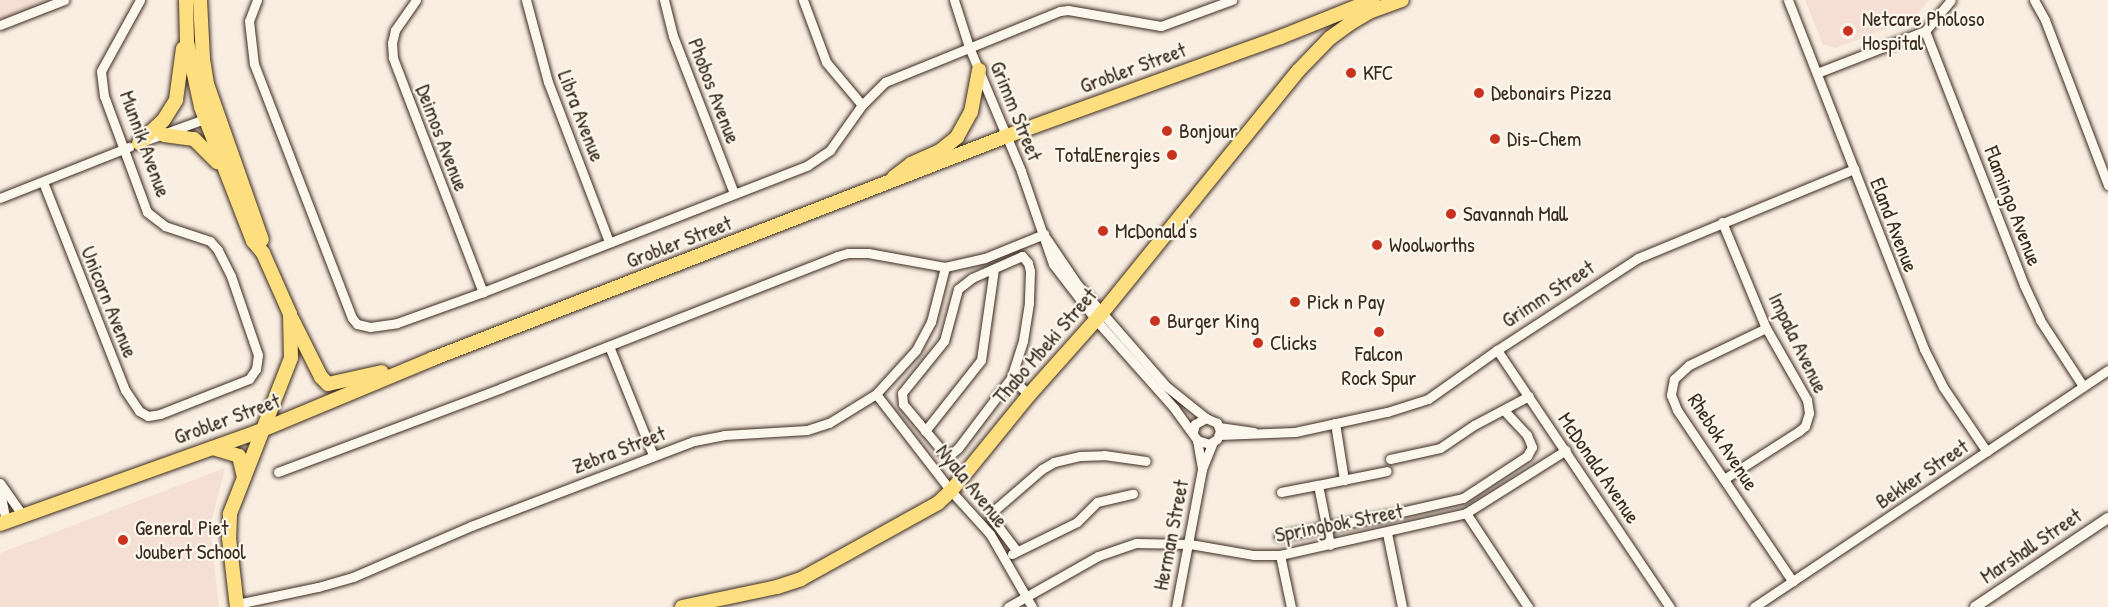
<!DOCTYPE html>
<html>
<head>
<meta charset="utf-8">
<style>
	body { margin:0 }
	#map { position:relative; width:2108px; height:607px; overflow:hidden; background:#faeee3; font-family:"Patrick Hand",sans-serif }
	div>[style] { position:absolute }
	[style*='--x'] { left:calc(var(--x)*1px); top:calc(var(--y)*1px); width:calc(var(--w)*1px); rotate:calc(var(--a)*1deg) }
	.built>* { inset:0; background:#f5dfd4 }
	.roads { filter:drop-shadow(0 0 2px #3b2a1e) drop-shadow(0 0 2px #3b2a1e) }
	.minor>* { height:9px; margin:-4.5px; padding:0 4.5px; transform-origin:4.5px; border-radius:4.5px; background:#fbf7ec }
	.tertiary>* { height:10px; margin:-5px; padding:0 5px; transform-origin:5px; border-radius:5px; background:#fbf7ec }
	.primary>* { height:14px; margin:-7px; padding:0 7px; transform-origin:7px; border-radius:7px; background:#fedf80 }
	.dots>* { width:16px; height:16px; translate:-50% -50%; box-sizing:border-box; border:3px solid #fbf7ec; border-radius:50% }
	span { translate:-50% -50%; white-space:nowrap; text-align:center; line-height:1.15; -webkit-text-stroke:4.5px #fbf7ec; paint-order:stroke }
	.poi-label { font-size:21px; color:#3b2a1e }
	.left { translate:0 -50%; text-align:left }
	.right { translate:-100% -50%; text-align:right }
	.street-label { font-size:21px; color:#3b2a1e }
</style>
</head>
<body>
<div id="map">
	<div class="built">
		<i style="clip-path:polygon(0 0,54px 0,0 20px)"></i>
		<i style="clip-path:polygon(1805px 0,1929px 0,1916px 17px,1836px 48px,1823px 45px)"></i>
		<i style="clip-path:polygon(225px 468px,210px 527px,219px 607px,0 607px,0 553px)"></i>
	</div>
	<div class="roads">
		<div class="minor">
			<i style="--x:257;--y:0;--w:22;--a:111"></i>
			<i style="--x:249;--y:21;--w:43;--a:83.4"></i>
			<i style="--x:254;--y:64;--w:272;--a:68.9"></i>
			<i style="--x:352;--y:318;--w:8;--a:50"></i>
			<i style="--x:357;--y:324;--w:13;--a:13"></i>
			<i style="--x:370;--y:327;--w:27;--a:-8"></i>
			<i style="--x:397;--y:323;--w:91;--a:-19.8"></i>
			<i style="--x:483;--y:292;--w:349;--a:-21.3"></i>
			<i style="--x:808;--y:165;--w:27;--a:-34"></i>
			<i style="--x:830;--y:150;--w:55;--a:-54.6"></i>
			<i style="--x:862;--y:105;--w:33;--a:-45"></i>
			<i style="--x:885;--y:82;--w:189;--a:-22.1"></i>
			<i style="--x:1060;--y:11;--w:8;--a:-7"></i>
			<i style="--x:1068;--y:10;--w:94;--a:9.8"></i>
			<i style="--x:1161;--y:26;--w:76;--a:-20.1"></i>
			<i style="--x:416;--y:0;--w:37;--a:125"></i>
			<i style="--x:395;--y:30;--w:13;--a:103"></i>
			<i style="--x:392;--y:43;--w:15;--a:86"></i>
			<i style="--x:393;--y:58;--w:251;--a:69"></i>
			<i style="--x:526;--y:0;--w:85;--a:75"></i>
			<i style="--x:548;--y:82;--w:171;--a:69.1"></i>
			<i style="--x:664;--y:0;--w:37;--a:76"></i>
			<i style="--x:673;--y:36;--w:168;--a:68.8"></i>
			<i style="--x:803;--y:0;--w:66;--a:69.6"></i>
			<i style="--x:826;--y:62;--w:56;--a:50.1"></i>
			<i style="--x:954;--y:0;--w:49;--a:72.3"></i>
			<i style="--x:969;--y:47;--w:134;--a:67.2"></i>
			<i style="--x:1021;--y:171;--w:98;--a:71"></i>
			<i style="--x:1053;--y:264;--w:71;--a:52.5"></i>
			<i style="--x:1096;--y:320;--w:118;--a:48.4"></i>
			<i style="--x:1174;--y:408;--w:39;--a:54"></i>
			<i style="--x:1197;--y:440;--w:13;--a:18"></i>
			<i style="--x:1209;--y:444;--w:9;--a:-32"></i>
			<i style="--x:1217;--y:439;--w:9;--a:-69"></i>
			<i style="--x:1220;--y:431;--w:9;--a:-111"></i>
			<i style="--x:1217;--y:423;--w:12;--a:-156"></i>
			<i style="--x:1206;--y:418;--w:13;--a:151"></i>
			<i style="--x:1195;--y:424;--w:8;--a:104"></i>
			<i style="--x:1788;--y:0;--w:375;--a:68.7"></i>
			<i style="--x:1924;--y:349;--w:42;--a:63.4"></i>
			<i style="--x:1943;--y:387;--w:78;--a:55.9"></i>
			<i style="--x:2034;--y:0;--w:23;--a:61"></i>
			<i style="--x:2045;--y:20;--w:177;--a:69.1"></i>
			<i style="--x:0;--y:25;--w:69;--a:-21.3"></i>
			<i style="--x:1925;--y:31;--w:273;--a:68.7"></i>
			<i style="--x:2024;--y:285;--w:38;--a:65"></i>
			<i style="--x:2040;--y:320;--w:79;--a:56.9"></i>
			<i style="--x:1817;--y:73;--w:116;--a:-21.3"></i>
			<i style="--x:1925;--y:31;--w:40;--a:-50"></i>
			<i style="--x:144;--y:141;--w:70;--a:-20"></i>
			<i style="--x:43;--y:182;--w:224;--a:68.5"></i>
			<i style="--x:125;--y:390;--w:25;--a:56"></i>
			<i style="--x:139;--y:411;--w:10;--a:29"></i>
			<i style="--x:148;--y:416;--w:12;--a:-9"></i>
			<i style="--x:160;--y:414;--w:96;--a:-21.5"></i>
			<i style="--x:249;--y:379;--w:12;--a:-55"></i>
			<i style="--x:256;--y:369;--w:14;--a:-82"></i>
			<i style="--x:258;--y:355;--w:83;--a:-108.9"></i>
			<i style="--x:231;--y:276;--w:29;--a:-117"></i>
			<i style="--x:218;--y:250;--w:12;--a:-132"></i>
			<i style="--x:210;--y:241;--w:47;--a:-161.6"></i>
			<i style="--x:165;--y:226;--w:23;--a:-142"></i>
			<i style="--x:147;--y:212;--w:124;--a:-110.3"></i>
			<i style="--x:104;--y:96;--w:25;--a:-97"></i>
			<i style="--x:101;--y:71;--w:81;--a:-61.2"></i>
			<i style="--x:0;--y:198;--w:139;--a:-21.6"></i>
			<i style="--x:1722;--y:222;--w:115;--a:67.5"></i>
			<i style="--x:1766;--y:328;--w:83;--a:60.3"></i>
			<i style="--x:1807;--y:400;--w:13;--a:81"></i>
			<i style="--x:1809;--y:413;--w:14;--a:107"></i>
			<i style="--x:1805;--y:426;--w:8;--a:140"></i>
			<i style="--x:1799;--y:431;--w:89;--a:147.4"></i>
			<i style="--x:1046;--y:238;--w:55;--a:56"></i>
			<i style="--x:1077;--y:284;--w:135;--a:48.9"></i>
			<i style="--x:1166;--y:386;--w:51;--a:38.7"></i>
			<i style="--x:1022;--y:256;--w:9;--a:49"></i>
			<i style="--x:1028;--y:263;--w:8;--a:76"></i>
			<i style="--x:1030;--y:271;--w:32;--a:92"></i>
			<i style="--x:1029;--y:303;--w:38;--a:99"></i>
			<i style="--x:1023;--y:341;--w:39;--a:108"></i>
			<i style="--x:1011;--y:378;--w:88;--a:127.1"></i>
			<i style="--x:958;--y:448;--w:9;--a:139"></i>
			<i style="--x:951;--y:454;--w:7;--a:-172"></i>
			<i style="--x:944;--y:453;--w:64;--a:-129.9"></i>
			<i style="--x:903;--y:404;--w:11;--a:-95"></i>
			<i style="--x:902;--y:393;--w:67;--a:-51.1"></i>
			<i style="--x:944;--y:341;--w:54;--a:-74.9"></i>
			<i style="--x:958;--y:289;--w:18;--a:-38"></i>
			<i style="--x:972;--y:278;--w:55;--a:-23.7"></i>
			<i style="--x:1766;--y:328;--w:85;--a:154.3"></i>
			<i style="--x:1689;--y:365;--w:21;--a:137"></i>
			<i style="--x:1674;--y:379;--w:16;--a:101"></i>
			<i style="--x:1671;--y:395;--w:16;--a:68"></i>
			<i style="--x:1677;--y:410;--w:207;--a:56"></i>
			<i style="--x:609;--y:346;--w:118;--a:68"></i>
			<i style="--x:1497;--y:350;--w:310;--a:56.1"></i>
			<i style="--x:1011;--y:378;--w:25;--a:43"></i>
			<i style="--x:876;--y:394;--w:123;--a:52.3"></i>
			<i style="--x:951;--y:491;--w:58;--a:47.8"></i>
			<i style="--x:990;--y:534;--w:84;--a:60.1"></i>
			<i style="--x:1335;--y:423;--w:58;--a:81"></i>
			<i style="--x:1219;--y:427;--w:35;--a:8"></i>
			<i style="--x:925;--y:431;--w:90;--a:-51.7"></i>
			<i style="--x:981;--y:360;--w:92;--a:-81.9"></i>
			<i style="--x:1219;--y:435;--w:76;--a:-2.3"></i>
			<i style="--x:1295;--y:432;--w:94;--a:-12.3"></i>
			<i style="--x:1387;--y:412;--w:43;--a:-17.6"></i>
			<i style="--x:1428;--y:399;--w:85;--a:-35.4"></i>
			<i style="--x:1497;--y:350;--w:168;--a:-33.1"></i>
			<i style="--x:1638;--y:258;--w:234;--a:-22.4"></i>
			<i style="--x:1197;--y:440;--w:29;--a:80"></i>
			<i style="--x:1390;--y:459;--w:51;--a:-12.4"></i>
			<i style="--x:1440;--y:448;--w:41;--a:-34.1"></i>
			<i style="--x:1474;--y:425;--w:62;--a:-27.8"></i>
			<i style="--x:278;--y:472;--w:238;--a:-20.6"></i>
			<i style="--x:501;--y:388;--w:361;--a:-21.4"></i>
			<i style="--x:837;--y:256;--w:11;--a:-15"></i>
			<i style="--x:848;--y:253;--w:20;--a:0"></i>
			<i style="--x:868;--y:253;--w:78;--a:10.3"></i>
			<i style="--x:945;--y:267;--w:41;--a:-12.7"></i>
			<i style="--x:985;--y:258;--w:64;--a:-22.1"></i>
			<i style="--x:0;--y:483;--w:39;--a:55"></i>
			<i style="--x:1318;--y:485;--w:70;--a:-11.5"></i>
			<i style="--x:0;--y:491;--w:32;--a:79"></i>
			<i style="--x:1281;--y:492;--w:38;--a:-11"></i>
			<i style="--x:1318;--y:485;--w:61;--a:78.7"></i>
			<i style="--x:1401;--y:512;--w:64;--a:-12.7"></i>
			<i style="--x:1463;--y:498;--w:77;--a:-33.3"></i>
			<i style="--x:1527;--y:456;--w:10;--a:-61"></i>
			<i style="--x:1532;--y:447;--w:13;--a:-113"></i>
			<i style="--x:1527;--y:435;--w:34;--a:-133"></i>
			<i style="--x:1466;--y:513;--w:113;--a:56.6"></i>
			<i style="--x:1387;--y:533;--w:76;--a:78.5"></i>
			<i style="--x:1279;--y:536;--w:116;--a:-10.9"></i>
			<i style="--x:1016;--y:550;--w:41;--a:-127.1"></i>
			<i style="--x:991;--y:517;--w:4;--a:-90"></i>
			<i style="--x:991;--y:513;--w:67;--a:-40.8"></i>
			<i style="--x:1042;--y:469;--w:14;--a:-30"></i>
			<i style="--x:1054;--y:462;--w:27;--a:-13"></i>
			<i style="--x:1080;--y:456;--w:24;--a:-2"></i>
			<i style="--x:1104;--y:455;--w:42;--a:8.1"></i>
			<i style="--x:1012;--y:554;--w:72;--a:-26.2"></i>
			<i style="--x:1077;--y:522;--w:28;--a:-45"></i>
			<i style="--x:1097;--y:502;--w:37;--a:-13"></i>
			<i style="--x:1280;--y:555;--w:53;--a:78.1"></i>
			<i style="--x:237;--y:604;--w:83;--a:-11.9"></i>
			<i style="--x:318;--y:587;--w:36;--a:-16"></i>
			<i style="--x:353;--y:577;--w:129;--a:-23.4"></i>
			<i style="--x:471;--y:526;--w:239;--a:-20.9"></i>
			<i style="--x:694;--y:441;--w:31;--a:-11"></i>
			<i style="--x:724;--y:435;--w:83;--a:-3.4"></i>
			<i style="--x:807;--y:430;--w:23;--a:-18"></i>
			<i style="--x:829;--y:423;--w:55;--a:-31.7"></i>
			<i style="--x:876;--y:394;--w:59;--a:-47.7"></i>
			<i style="--x:916;--y:350;--w:32;--a:-62"></i>
			<i style="--x:931;--y:322;--w:57;--a:-75.7"></i>
			<i style="--x:1008;--y:607;--w:103;--a:-29.5"></i>
			<i style="--x:1098;--y:556;--w:40;--a:-18.9"></i>
			<i style="--x:1136;--y:543;--w:54;--a:1.1"></i>
			<i style="--x:1190;--y:544;--w:65;--a:9.8"></i>
			<i style="--x:1254;--y:555;--w:26;--a:0"></i>
			<i style="--x:1280;--y:555;--w:191;--a:-12.7"></i>
			<i style="--x:1466;--y:513;--w:118;--a:-32.2"></i>
			<i style="--x:1176;--y:607;--w:140;--a:-79.3"></i>
			<i style="--x:1202;--y:469;--w:29;--a:-68"></i>
			<i style="--x:1754;--y:607;--w:426;--a:-33.8"></i>
		</div>
		<div class="tertiary">
			<i style="--x:1975;--y:607;--w:160;--a:-33.8"></i>
		</div>
		<div class="primary">
			<i style="--x:186;--y:0;--w:42;--a:88.6"></i>
			<i style="--x:187;--y:42;--w:66;--a:77.8"></i>
			<i style="--x:201;--y:107;--w:144;--a:68.8"></i>
			<i style="--x:253;--y:241;--w:16;--a:50"></i>
			<i style="--x:263;--y:253;--w:67;--a:66.1"></i>
			<i style="--x:290;--y:314;--w:44;--a:88.7"></i>
			<i style="--x:291;--y:358;--w:168;--a:111.4"></i>
			<i style="--x:230;--y:514;--w:24;--a:92"></i>
			<i style="--x:229;--y:538;--w:69;--a:83.4"></i>
			<i style="--x:200;--y:0;--w:59;--a:87.1"></i>
			<i style="--x:203;--y:59;--w:25;--a:81"></i>
			<i style="--x:207;--y:84;--w:165;--a:70.6"></i>
			<i style="--x:164;--y:135;--w:30;--a:8"></i>
			<i style="--x:194;--y:139;--w:33;--a:45"></i>
			<i style="--x:139;--y:143;--w:33;--a:-43"></i>
			<i style="--x:163;--y:121;--w:25;--a:-58"></i>
			<i style="--x:176;--y:100;--w:52;--a:-82.3"></i>
			<i style="--x:894;--y:177;--w:21;--a:-37"></i>
			<i style="--x:911;--y:164;--w:32;--a:-24"></i>
			<i style="--x:940;--y:151;--w:22;--a:-39"></i>
			<i style="--x:957;--y:137;--w:29;--a:-61"></i>
			<i style="--x:971;--y:112;--w:43;--a:-79.2"></i>
			<i style="--x:292;--y:319;--w:65;--a:63.4"></i>
			<i style="--x:321;--y:377;--w:10;--a:45"></i>
			<i style="--x:328;--y:384;--w:55;--a:-12.5"></i>
			<i style="--x:213;--y:448;--w:27;--a:17"></i>
			<i style="--x:239;--y:456;--w:22;--a:77"></i>
			<i style="--x:0;--y:524;--w:273;--a:-19.7"></i>
			<i style="--x:257;--y:432;--w:190;--a:-22.6"></i>
			<i style="--x:432;--y:359;--w:617;--a:-21.2"></i>
			<i style="--x:1007;--y:136;--w:291;--a:-19.9"></i>
			<i style="--x:1281;--y:37;--w:99;--a:-21.9"></i>
			<i style="--x:682;--y:607;--w:97;--a:-11.9"></i>
			<i style="--x:777;--y:587;--w:25;--a:-18"></i>
			<i style="--x:801;--y:579;--w:157;--a:-29"></i>
			<i style="--x:938;--y:503;--w:18;--a:-43"></i>
			<i style="--x:951;--y:491;--w:124;--a:-50.9"></i>
			<i style="--x:1029;--y:395;--w:110;--a:-48.3"></i>
			<i style="--x:1102;--y:313;--w:311;--a:-51"></i>
			<i style="--x:1298;--y:71;--w:46;--a:-45.9"></i>
			<i style="--x:1330;--y:38;--w:24;--a:-36"></i>
			<i style="--x:1349;--y:24;--w:23;--a:-31"></i>
			<i style="--x:1369;--y:12;--w:35;--a:-20"></i>
		</div>
	</div>
	<div class="dots">
		<i style="left:1848px;top:31px;background:#c8321e"></i>
		<i style="left:1351px;top:73px;background:#c8321e"></i>
		<i style="left:1479px;top:93px;background:#c8321e"></i>
		<i style="left:1167px;top:131px;background:#c8321e"></i>
		<i style="left:1495px;top:139px;background:#c8321e"></i>
		<i style="left:1172px;top:155px;background:#c8321e"></i>
		<i style="left:1451px;top:214px;background:#c8321e"></i>
		<i style="left:1103px;top:231px;background:#c8321e"></i>
		<i style="left:1377px;top:245px;background:#c8321e"></i>
		<i style="left:1295px;top:302px;background:#c8321e"></i>
		<i style="left:1155px;top:321px;background:#c8321e"></i>
		<i style="left:1379px;top:332px;background:#c8321e"></i>
		<i style="left:1258px;top:343px;background:#c8321e"></i>
		<i style="left:123px;top:540px;background:#c8321e"></i>
	</div>
	<div class="poi-label">
		<span class="left" style="left:1862px;top:31px">Netcare Pholoso<br>Hospital</span>
		<span class="left" style="left:1363px;top:73px">KFC</span>
		<span class="left" style="left:1491px;top:93px">Debonairs Pizza</span>
		<span class="left" style="left:1179px;top:131px">Bonjour</span>
		<span class="left" style="left:1507px;top:139px">Dis-Chem</span>
		<span class="right" style="left:1160px;top:155px">TotalEnergies</span>
		<span class="left" style="left:1463px;top:214px">Savannah Mall</span>
		<span class="left" style="left:1115px;top:231px">McDonald's</span>
		<span class="left" style="left:1389px;top:245px">Woolworths</span>
		<span class="left" style="left:1307px;top:302px">Pick n Pay</span>
		<span class="left" style="left:1167px;top:321px">Burger King</span>
		<span class="left" style="left:1270px;top:343px">Clicks</span>
		<span style="left:1379px;top:366px">Falcon<br>Rock Spur</span>
		<span class="left" style="left:135px;top:540px">General Piet<br>Joubert School</span>
	</div>
	<div class="street-label">
		<span style="left:1133px;top:68px;rotate:-20deg">Grobler Street</span>
		<span style="left:714px;top:91px;rotate:69deg">Phobos Avenue</span>
		<span style="left:1016px;top:111px;rotate:68deg">Grimm Street</span>
		<span style="left:581px;top:116px;rotate:69deg">Libra Avenue</span>
		<span style="left:442px;top:138px;rotate:69deg">Deimos Avenue</span>
		<span style="left:145px;top:144px;rotate:70deg">Munnik Avenue</span>
		<span style="left:2013px;top:206px;rotate:69deg">Flamingo Avenue</span>
		<span style="left:1894px;top:225px;rotate:69deg">Eland Avenue</span>
		<span style="left:679px;top:242px;rotate:-21deg">Grobler Street</span>
		<span style="left:1548px;top:294px;rotate:-33deg">Grimm Street</span>
		<span style="left:109px;top:302px;rotate:68deg">Unicorn Avenue</span>
		<span style="left:1798px;top:343px;rotate:64deg">Impala Avenue</span>
		<span style="left:1045px;top:346px;rotate:-49deg">Thabo Mbeki Street</span>
		<span style="left:227px;top:419px;rotate:-20deg">Grobler Street</span>
		<span style="left:1723px;top:442px;rotate:57deg">Rhebok Avenue</span>
		<span style="left:619px;top:450px;rotate:-21deg">Zebra Street</span>
		<span style="left:1599px;top:468px;rotate:56deg">McDonald Avenue</span>
		<span style="left:1922px;top:474px;rotate:-34deg">Bekker Street</span>
		<span style="left:972px;top:486px;rotate:51deg">Nyala Avenue</span>
		<span style="left:1339px;top:523px;rotate:-11deg">Springbok Street</span>
		<span style="left:1171px;top:535px;rotate:-79deg">Herman Street</span>
		<span style="left:2031px;top:546px;rotate:-34deg">Marshall Street</span>
	</div>
</div>
</body>
</html>
